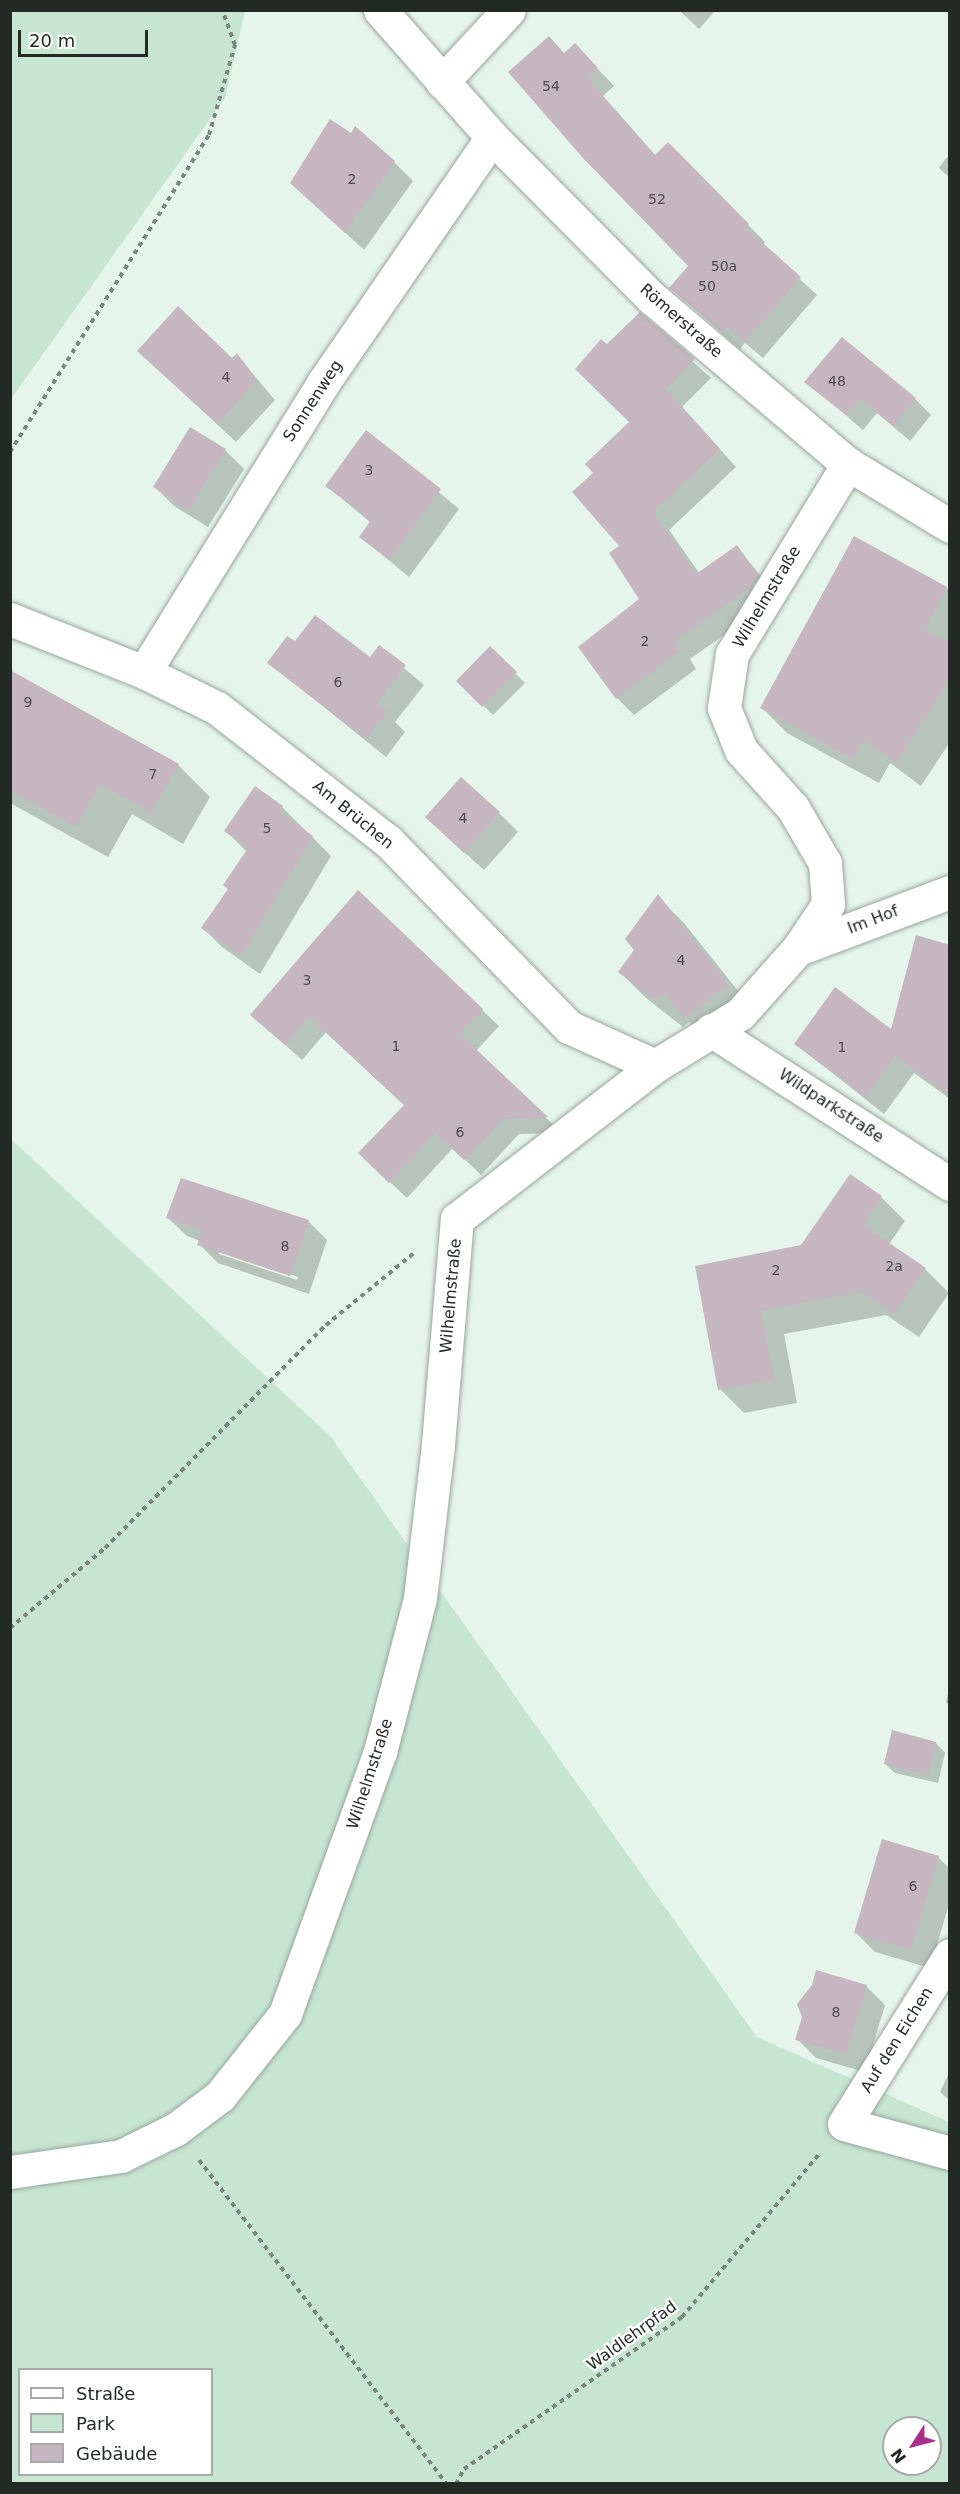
<!DOCTYPE html>
<html>
<head>
<meta charset="utf-8">
<style>
	body { margin:0 }
	#map { position:relative; width:960px; height:2494px; overflow:hidden; background:#e5f5eb; font-family:"DejaVu Sans",sans-serif }
	div>[style] { position:absolute }
	[style*='--x'] { left:calc(var(--x)*1px); top:calc(var(--y)*1px); width:calc(var(--w)*1px); rotate:calc(var(--a)*1deg) }
	.green>* { inset:0; background:#c7e6d2 }
	.shadow>* { inset:0; background:#0003 }
	.building>* { inset:0; background:#c5b6bf }
	.path>* { height:4px; margin-top:-2px; transform-origin:0; background:repeating-linear-gradient(90deg,#7c8680 0 4.5px,transparent 0 9px) }
	.roads { filter:drop-shadow(0 0 2px #98a79e) drop-shadow(0 0 2px #98a79e) }
	.street>* { height:33px; margin:-16.5px; padding:0 16.5px; transform-origin:16.5px; border-radius:16.5px; background:#fff }
	span { translate:-50% -50%; white-space:nowrap; text-align:center; line-height:1.15; -webkit-text-stroke:4.5px #fff; paint-order:stroke }
	.number-label { font-size:14px; color:#4c4c4c }
	.number-label span { -webkit-text-stroke-width:0 }
	.street-label { font-size:16px; color:#232925 }
	.frame { position:absolute; inset:0; border:12px solid #232925; pointer-events:none }
	.legend { position:absolute; left:18px; top:2368px; width:195px; height:108px; box-sizing:border-box; background:#fff; border:2px solid #a7a9a8; margin:0; padding:8px 10px; list-style:none; font-size:18px; color:#232925 }
	.legend li { display:flex; align-items:center; gap:12px; height:30px }
	.legend b { width:30px; border:2px solid #a7a9a8 }
	.north { position:absolute; left:882px; top:2416px; width:60px; height:60px; box-sizing:border-box; background:#fff; border:2px solid #a7a9a8; border-radius:50%; rotate:234deg; font-size:16px; font-weight:700; line-height:24px; text-align:center; color:#232925 }
	.north::after { content:''; display:block; margin:auto; width:21px; height:27px; background:#a73088; clip-path:polygon(50% 0,100% 100%,50% 72%,0 100%) }
	.scale { position:absolute; left:18px; top:30px; width:130px; height:27px; box-sizing:border-box; border:3px solid #232925; border-top:0; padding-left:8px; font-size:18px; line-height:21px; white-space:nowrap; color:#232925; -webkit-text-stroke:4px #fff; paint-order:stroke }
</style>
</head>
<body>
<div id="map">
	<div class="green">
		<i style="clip-path:polygon(11px 10px,245px 11px,225px 98px,11px 399px)"></i>
		<i style="clip-path:polygon(evenodd,10px 1138px,331px 1437px,757px 2037px,949px 2122px,949px 2483px,11px 2483px,10px 1138px,20px 2370px,212px 2370px,212px 2474px,20px 2474px,20px 2370px,10px 1138px,894px 2428px,930px 2428px,930px 2464px,894px 2464px,894px 2428px)"></i>
	</div>
	<div class="shadow">
		<i style="clip-path:polygon(679px 10px,716px 10px,699px 29px)"></i>
		<i style="clip-path:polygon(575px 45px,614px 86px,603px 96px,656px 156px,668px 144px,765px 242px,763px 245px,817px 295px,763px 358px,745px 343px,740px 349px,671px 288px,690px 266px,565px 54px)"></i>
		<i style="clip-path:polygon(947px 157px,950px 159px,950px 178px,939px 168px)"></i>
		<i style="clip-path:polygon(394px 162px,413px 181px,364px 250px,311px 201px)"></i>
		<i style="clip-path:polygon(640px 314px,711px 378px,682px 407px,736px 467px,669px 530px,700px 574px,737px 547px,775px 593px,768px 604px,690px 659px,696px 669px,634px 715px,617px 698px,641px 600px,595px 473px,631px 422px,607px 346px)"></i>
		<i style="clip-path:polygon(139px 351px,232px 360px,237px 355px,275px 400px,236px 442px)"></i>
		<i style="clip-path:polygon(806px 381px,915px 399px,931px 415px,910px 441px,877px 413px,863px 430px)"></i>
		<i style="clip-path:polygon(367px 432px,459px 509px,409px 577px,361px 537px,371px 523px,327px 486px)"></i>
		<i style="clip-path:polygon(225px 450px,244px 469px,208px 527px,174px 506px,155px 487px)"></i>
		<i style="clip-path:polygon(946px 588px,950px 591px,950px 742px,921px 786px,890px 763px,879px 783px,787px 733px,762px 708px)"></i>
		<i style="clip-path:polygon(379px 647px,424px 685px,395px 722px,405px 732px,386px 757px,269px 663px,371px 659px)"></i>
		<i style="clip-path:polygon(490px 648px,525px 683px,493px 715px,458px 681px)"></i>
		<i style="clip-path:polygon(10px 671px,178px 765px,210px 797px,183px 844px,132px 814px,108px 857px,10px 803px)"></i>
		<i style="clip-path:polygon(282px 807px,331px 856px,260px 974px,222px 947px,203px 928px,230px 890px,247px 852px,226px 831px)"></i>
		<i style="clip-path:polygon(499px 813px,518px 832px,484px 870px,446px 836px)"></i>
		<i style="clip-path:polygon(358px 893px,499px 1026px,476px 1051px,562px 1133px,519px 1134px,481px 1175px,453px 1148px,407px 1198px,376px 1169px,405px 1106px,326px 1032px,302px 1060px,252px 1015px)"></i>
		<i style="clip-path:polygon(658px 897px,684px 923px,754px 1011px,712px 1044px,689px 1022px,683px 1027px,646px 998px,620px 972px,636px 950px)"></i>
		<i style="clip-path:polygon(950px 946px,950px 1099px,914px 1073px,884px 1114px,796px 1044px,892px 1032px)"></i>
		<i style="clip-path:polygon(850px 1176px,881px 1197px,905px 1221px,889px 1244px,925px 1269px,949px 1293px,919px 1337px,886px 1315px,784px 1334px,797px 1403px,744px 1413px,720px 1389px,697px 1267px,802px 1247px)"></i>
		<i style="clip-path:polygon(evenodd,168px 1218px,308px 1221px,327px 1240px,309px 1294px,218px 1263px,199px 1244px,200px 1241px,187px 1236px,168px 1218px,219px 1251px,298px 1277px,297px 1280px,219px 1254px,219px 1251px)"></i>
		<i style="clip-path:polygon(950px 1686px,950px 1706px,946px 1702px)"></i>
		<i style="clip-path:polygon(936px 1743px,945px 1753px,938px 1783px,895px 1773px,885px 1764px)"></i>
		<i style="clip-path:polygon(938px 1857px,950px 1869px,950px 1901px,930px 1968px,875px 1952px,856px 1933px)"></i>
		<i style="clip-path:polygon(866px 1986px,885px 2005px,865px 2072px,816px 2058px,797px 2039px)"></i>
		<i style="clip-path:polygon(950px 2071px,950px 2101px,940px 2092px)"></i>
	</div>
	<div class="building">
		<i style="clip-path:polygon(549px 36px,564px 53px,575px 43px,598px 68px,587px 78px,655px 155px,668px 142px,749px 224px,746px 228px,801px 277px,745px 342px,727px 327px,722px 332px,669px 288px,688px 266px,583px 158px,508px 72px)"></i>
		<i style="clip-path:polygon(330px 119px,351px 133px,355px 126px,395px 161px,345px 233px,290px 183px)"></i>
		<i style="clip-path:polygon(178px 306px,232px 358px,237px 353px,257px 380px,217px 424px,137px 351px)"></i>
		<i style="clip-path:polygon(640px 312px,695px 359px,666px 389px,720px 449px,653px 512px,696px 574px,737px 545px,758px 575px,751px 587px,674px 642px,680px 651px,616px 699px,578px 647px,639px 599px,609px 553px,619px 546px,572px 492px,593px 473px,585px 464px,629px 422px,575px 369px,601px 339px,607px 344px)"></i>
		<i style="clip-path:polygon(842px 337px,916px 398px,893px 426px,860px 399px,846px 415px,804px 382px)"></i>
		<i style="clip-path:polygon(190px 427px,226px 449px,189px 510px,153px 487px)"></i>
		<i style="clip-path:polygon(366px 430px,441px 489px,389px 560px,359px 537px,371px 520px,325px 486px)"></i>
		<i style="clip-path:polygon(854px 536px,947px 587px,925px 629px,950px 643px,950px 679px,896px 763px,864px 739px,853px 759px,760px 708px)"></i>
		<i style="clip-path:polygon(315px 615px,370px 657px,379px 645px,406px 665px,377px 704px,387px 712px,366px 739px,267px 663px,287px 636px,295px 641px)"></i>
		<i style="clip-path:polygon(490px 646px,517px 672px,482px 707px,456px 681px)"></i>
		<i style="clip-path:polygon(10px 670px,179px 764px,151px 813px,100px 784px,76px 827px,10px 790px)"></i>
		<i style="clip-path:polygon(461px 777px,500px 812px,464px 853px,425px 817px)"></i>
		<i style="clip-path:polygon(255px 786px,283px 806px,279px 812px,313px 836px,241px 956px,201px 928px,228px 889px,223px 885px,248px 848px,224px 831px)"></i>
		<i style="clip-path:polygon(358px 890px,483px 1009px,460px 1034px,548px 1117px,503px 1119px,464px 1160px,435px 1133px,389px 1183px,358px 1153px,404px 1105px,309px 1017px,285px 1045px,250px 1015px)"></i>
		<i style="clip-path:polygon(658px 894px,728px 984px,684px 1019px,665px 993px,656px 1001px,618px 972px,634px 950px,625px 939px)"></i>
		<i style="clip-path:polygon(916px 935px,950px 945px,950px 1096px,895px 1056px,865px 1097px,794px 1044px,835px 987px,891px 1029px)"></i>
		<i style="clip-path:polygon(850px 1174px,882px 1196px,863px 1225px,926px 1268px,894px 1314px,861px 1292px,761px 1311px,774px 1380px,718px 1390px,695px 1266px,801px 1245px)"></i>
		<i style="clip-path:polygon(181px 1178px,309px 1220px,290px 1276px,197px 1245px,202px 1230px,166px 1218px)"></i>
		<i style="clip-path:polygon(892px 1730px,936px 1742px,929px 1775px,884px 1764px)"></i>
		<i style="clip-path:polygon(882px 1839px,939px 1856px,911px 1950px,854px 1933px)"></i>
		<i style="clip-path:polygon(816px 1970px,867px 1985px,846px 2054px,795px 2040px,802px 2017px,797px 2004px,812px 1985px)"></i>
	</div>
	<div class="path">
		<i style="--x:10;--y:452;--w:374;--a:-57.9"></i>
		<i style="--x:209;--y:135;--w:94;--a:-73.9"></i>
		<i style="--x:235;--y:45;--w:37;--a:-110"></i>
		<i style="--x:10;--y:1628;--w:124;--a:-40.1"></i>
		<i style="--x:105;--y:1548;--w:314;--a:-45.3"></i>
		<i style="--x:326;--y:1325;--w:114;--a:-39.3"></i>
		<i style="--x:199;--y:2160;--w:408;--a:52.6"></i>
		<i style="--x:456;--y:2484;--w:17;--a:-62"></i>
		<i style="--x:464;--y:2469;--w:266;--a:-34.9"></i>
		<i style="--x:682;--y:2317;--w:214;--a:-49.9"></i>
	</div>
	<div class="roads">
		<div class="street">
			<i style="--x:380;--y:10;--w:169;--a:48.6"></i>
			<i style="--x:492;--y:137;--w:227;--a:45.2"></i>
			<i style="--x:652;--y:298;--w:257;--a:40.3"></i>
			<i style="--x:848;--y:464;--w:119;--a:31.3"></i>
			<i style="--x:442;--y:82;--w:98;--a:-47.1"></i>
			<i style="--x:10;--y:619;--w:144;--a:21.6"></i>
			<i style="--x:144;--y:672;--w:81;--a:26.3"></i>
			<i style="--x:217;--y:708;--w:217;--a:37.9"></i>
			<i style="--x:388;--y:841;--w:260;--a:45.8"></i>
			<i style="--x:569;--y:1027;--w:94;--a:24.4"></i>
			<i style="--x:144;--y:672;--w:340;--a:-58.2"></i>
			<i style="--x:323;--y:383;--w:298;--a:-55.5"></i>
			<i style="--x:798;--y:949;--w:162;--a:-20.6"></i>
			<i style="--x:711;--y:1030;--w:284;--a:32.8"></i>
			<i style="--x:950;--y:1955;--w:199;--a:122.1"></i>
			<i style="--x:844;--y:2124;--w:110;--a:15.3"></i>
			<i style="--x:10;--y:2172;--w:112;--a:-8.2"></i>
			<i style="--x:121;--y:2156;--w:61;--a:-26.1"></i>
			<i style="--x:176;--y:2129;--w:55;--a:-36.9"></i>
			<i style="--x:220;--y:2096;--w:105;--a:-51.6"></i>
			<i style="--x:285;--y:2014;--w:279;--a:-70.1"></i>
			<i style="--x:380;--y:1752;--w:159;--a:-75.4"></i>
			<i style="--x:420;--y:1598;--w:155;--a:-83.3"></i>
			<i style="--x:438;--y:1444;--w:226;--a:-85.2"></i>
			<i style="--x:457;--y:1219;--w:250;--a:-37.7"></i>
			<i style="--x:655;--y:1066;--w:100;--a:-31.5"></i>
			<i style="--x:740;--y:1014;--w:87;--a:-48.3"></i>
			<i style="--x:798;--y:949;--w:54;--a:-56.3"></i>
			<i style="--x:828;--y:904;--w:41;--a:-94.2"></i>
			<i style="--x:825;--y:863;--w:64;--a:-120.2"></i>
			<i style="--x:793;--y:808;--w:78;--a:-131.9"></i>
			<i style="--x:741;--y:750;--w:45;--a:-112"></i>
			<i style="--x:724;--y:708;--w:55;--a:-81.6"></i>
			<i style="--x:732;--y:654;--w:223;--a:-58.6"></i>
		</div>
	</div>
	<div class="number-label">
		<span style="left:551px;top:86px">54</span>
		<span style="left:352px;top:179px">2</span>
		<span style="left:657px;top:199px">52</span>
		<span style="left:724px;top:266px">50a</span>
		<span style="left:707px;top:286px">50</span>
		<span style="left:226px;top:377px">4</span>
		<span style="left:837px;top:381px">48</span>
		<span style="left:369px;top:470px">3</span>
		<span style="left:645px;top:641px">2</span>
		<span style="left:338px;top:682px">6</span>
		<span style="left:28px;top:702px">9</span>
		<span style="left:153px;top:774px">7</span>
		<span style="left:463px;top:818px">4</span>
		<span style="left:267px;top:828px">5</span>
		<span style="left:681px;top:960px">4</span>
		<span style="left:307px;top:980px">3</span>
		<span style="left:396px;top:1046px">1</span>
		<span style="left:842px;top:1047px">1</span>
		<span style="left:460px;top:1132px">6</span>
		<span style="left:285px;top:1246px">8</span>
		<span style="left:894px;top:1266px">2a</span>
		<span style="left:776px;top:1270px">2</span>
		<span style="left:913px;top:1886px">6</span>
		<span style="left:836px;top:2012px">8</span>
	</div>
	<div class="street-label">
		<span style="left:681px;top:321px;rotate:41deg">Römerstraße</span>
		<span style="left:313px;top:401px;rotate:-57deg">Sonnenweg</span>
		<span style="left:767px;top:597px;rotate:-59deg">Wilhelmstraße</span>
		<span style="left:353px;top:815px;rotate:39deg">Am Brüchen</span>
		<span style="left:873px;top:920px;rotate:-21deg">Im Hof</span>
		<span style="left:831px;top:1106px;rotate:33deg">Wildparkstraße</span>
		<span style="left:451px;top:1296px;rotate:-85deg">Wilhelmstraße</span>
		<span style="left:370px;top:1774px;rotate:-72deg">Wilhelmstraße</span>
		<span style="left:897px;top:2040px;rotate:-58deg">Auf den Eichen</span>
		<span style="left:632px;top:2336px;rotate:-36deg">Waldlehrpfad</span>
	</div>
	<div class="frame"></div>
	<ul class="legend">
	<li><b style="height:8px;background:#fff"></b>Straße</li>
	<li><b style="height:16px;background:#c7e6d2"></b>Park</li>
	<li><b style="height:16px;background:#c5b6bf"></b>Gebäude</li>
	</ul>
	<div class="north">N</div>
	<div class="scale">20 m</div>
</div>
</body>
</html>
